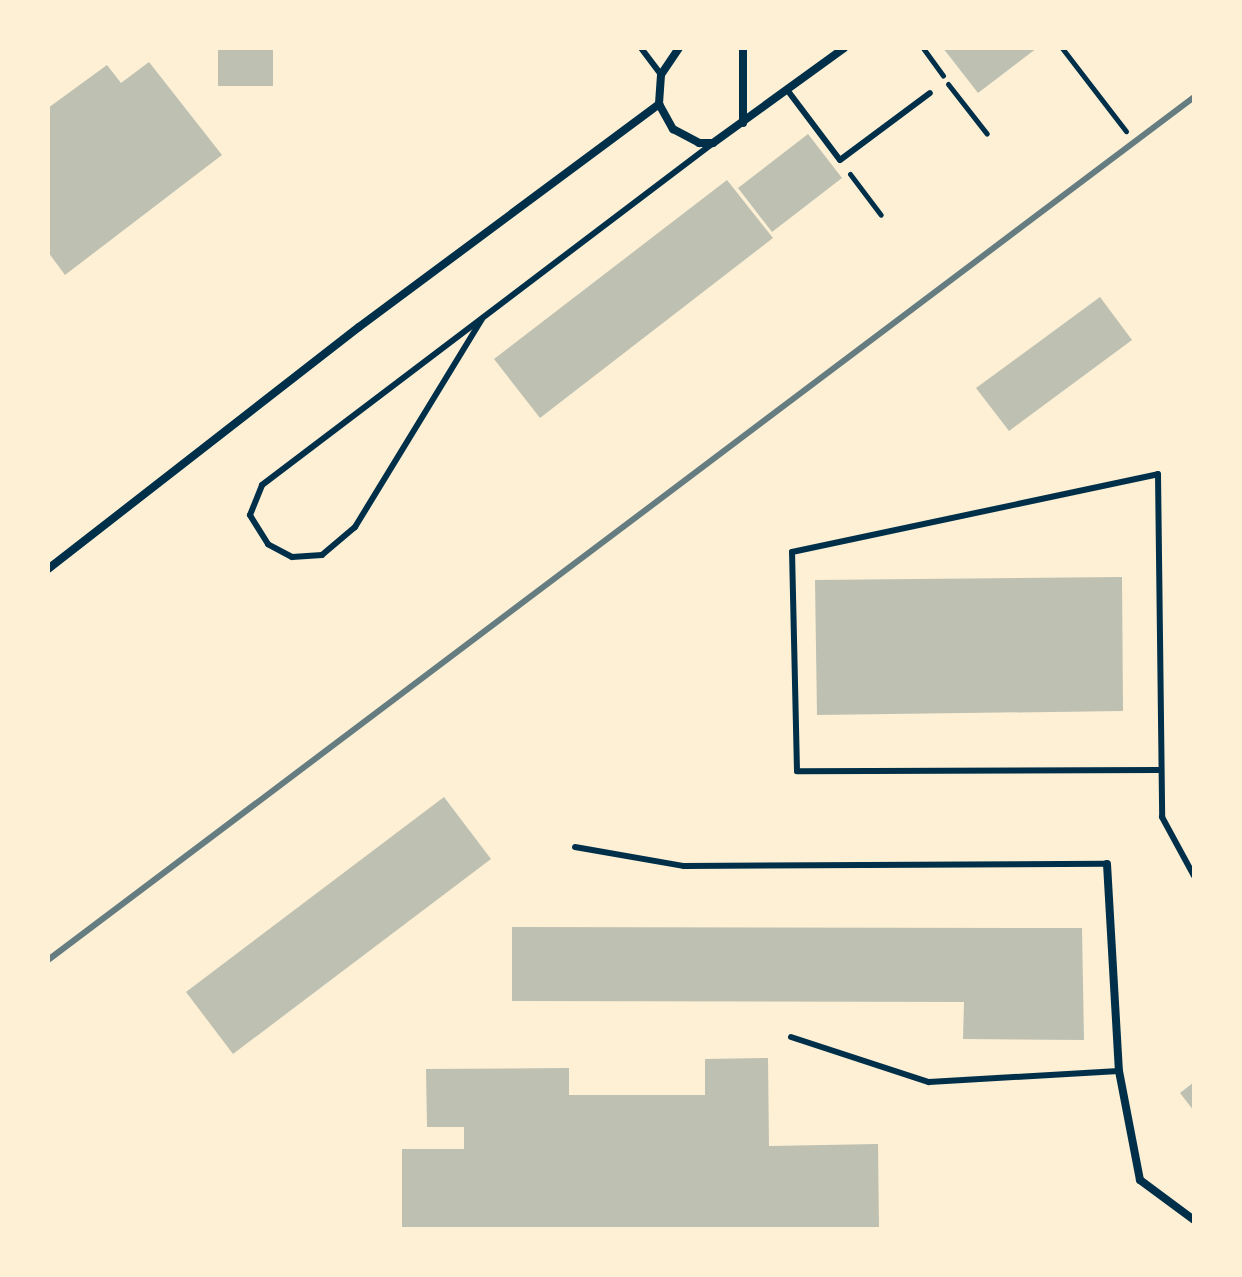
<!DOCTYPE html>
<html>
<head>
<meta charset="utf-8">
<style>
	body { margin:0 }
	#map { position:relative; width:1242px; height:1277px; overflow:hidden; background:#fdf0d5; font-family:Quicksand,sans-serif }
	div>[style] { position:absolute }
	[style*='--x'] { left:calc(var(--x)*1px); top:calc(var(--y)*1px); width:calc(var(--w)*1px); rotate:calc(var(--a)*1deg) }
	.building>* { inset:0; background:#bec0b2 }
	.path>* { height:5px; margin:-2.5px; padding:0 2.5px; transform-origin:2.5px; border-radius:2.5px; background:#003049 }
	.service>* { height:6px; margin:-3px; padding:0 3px; transform-origin:3px; border-radius:3px; background:#003049 }
	.minor>* { height:8px; margin:-4px; padding:0 4px; transform-origin:4px; border-radius:4px; background:#003049 }
	.rail>* { height:6px; margin:-3px; padding:0 3px; transform-origin:3px; border-radius:3px; background:#657d81 }
	span { translate:-50% -50%; white-space:nowrap; text-align:center; line-height:1.15; -webkit-text-stroke:6px #fdf0d5; paint-order:stroke }
	.frame { position:absolute; inset:0; border:50px solid #fdf0d5; pointer-events:none }
</style>
</head>
<body>
<div id="map">
	<div class="building">
		<i style="clip-path:polygon(218px 48px,273px 48px,273px 86px,218px 86px)"></i>
		<i style="clip-path:polygon(943px 48px,1037px 48px,978px 93px)"></i>
		<i style="clip-path:polygon(149px 62px,222px 155px,65px 275px,48px 252px,48px 108px,107px 65px,121px 83px)"></i>
		<i style="clip-path:polygon(808px 134px,842px 178px,772px 232px,738px 188px)"></i>
		<i style="clip-path:polygon(727px 180px,773px 238px,540px 418px,494px 359px)"></i>
		<i style="clip-path:polygon(1100px 297px,1132px 340px,1009px 431px,976px 388px)"></i>
		<i style="clip-path:polygon(1122px 577px,1123px 711px,817px 715px,815px 580px)"></i>
		<i style="clip-path:polygon(444px 797px,491px 859px,233px 1054px,186px 992px)"></i>
		<i style="clip-path:polygon(512px 927px,1082px 928px,1084px 1040px,963px 1039px,964px 1002px,512px 1001px)"></i>
		<i style="clip-path:polygon(768px 1058px,769px 1146px,878px 1144px,879px 1229px,402px 1229px,402px 1149px,464px 1149px,464px 1127px,427px 1127px,426px 1069px,569px 1068px,569px 1095px,705px 1095px,705px 1059px)"></i>
		<i style="clip-path:polygon(1194px 1082px,1194px 1111px,1180px 1093px)"></i>
	</div>
	<div class="path">
		<i style="--x:923;--y:48;--w:34;--a:54"></i>
		<i style="--x:1062;--y:48;--w:105;--a:52.4"></i>
		<i style="--x:948;--y:84;--w:63;--a:52"></i>
		<i style="--x:850;--y:174;--w:51;--a:52.9"></i>
	</div>
	<div class="service">
		<i style="--x:641;--y:48;--w:34;--a:53"></i>
		<i style="--x:788;--y:91;--w:86;--a:53"></i>
		<i style="--x:840;--y:160;--w:112;--a:-36.7"></i>
		<i style="--x:482;--y:319;--w:244;--a:121.4"></i>
		<i style="--x:355;--y:527;--w:43;--a:139.7"></i>
		<i style="--x:322;--y:555;--w:30;--a:176"></i>
		<i style="--x:292;--y:557;--w:27;--a:-152"></i>
		<i style="--x:268;--y:544;--w:34;--a:-122"></i>
		<i style="--x:250;--y:515;--w:32;--a:-68"></i>
		<i style="--x:262;--y:485;--w:566;--a:-37.17"></i>
		<i style="--x:1159;--y:770;--w:362;--a:179.8"></i>
		<i style="--x:797;--y:771;--w:219;--a:-91.3"></i>
		<i style="--x:792;--y:552;--w:374;--a:-12"></i>
		<i style="--x:1158;--y:474;--w:343;--a:89.3"></i>
		<i style="--x:1162;--y:817;--w:67;--a:61.5"></i>
		<i style="--x:575;--y:847;--w:111;--a:9.9"></i>
		<i style="--x:684;--y:866;--w:423;--a:-0.3"></i>
		<i style="--x:791;--y:1037;--w:145;--a:18.1"></i>
		<i style="--x:929;--y:1082;--w:190;--a:-3.3"></i>
	</div>
	<div class="minor">
		<i style="--x:679;--y:48;--w:32;--a:124"></i>
		<i style="--x:661;--y:75;--w:29;--a:94"></i>
		<i style="--x:659;--y:104;--w:29;--a:61"></i>
		<i style="--x:673;--y:129;--w:30;--a:28"></i>
		<i style="--x:699;--y:143;--w:14;--a:0"></i>
		<i style="--x:713;--y:143;--w:162;--a:-35.9"></i>
		<i style="--x:743;--y:48;--w:75;--a:90"></i>
		<i style="--x:48;--y:569;--w:394;--a:-37.9"></i>
		<i style="--x:359;--y:327;--w:374;--a:-36.6"></i>
		<i style="--x:1107;--y:864;--w:207;--a:86.7"></i>
		<i style="--x:1119;--y:1071;--w:111;--a:79.1"></i>
		<i style="--x:1140;--y:1180;--w:67;--a:36.5"></i>
	</div>
	<div class="rail">
		<i style="--x:48;--y:960;--w:1435;--a:-36.98"></i>
	</div>
	<div class="frame"></div>
</div>
</body>
</html>
